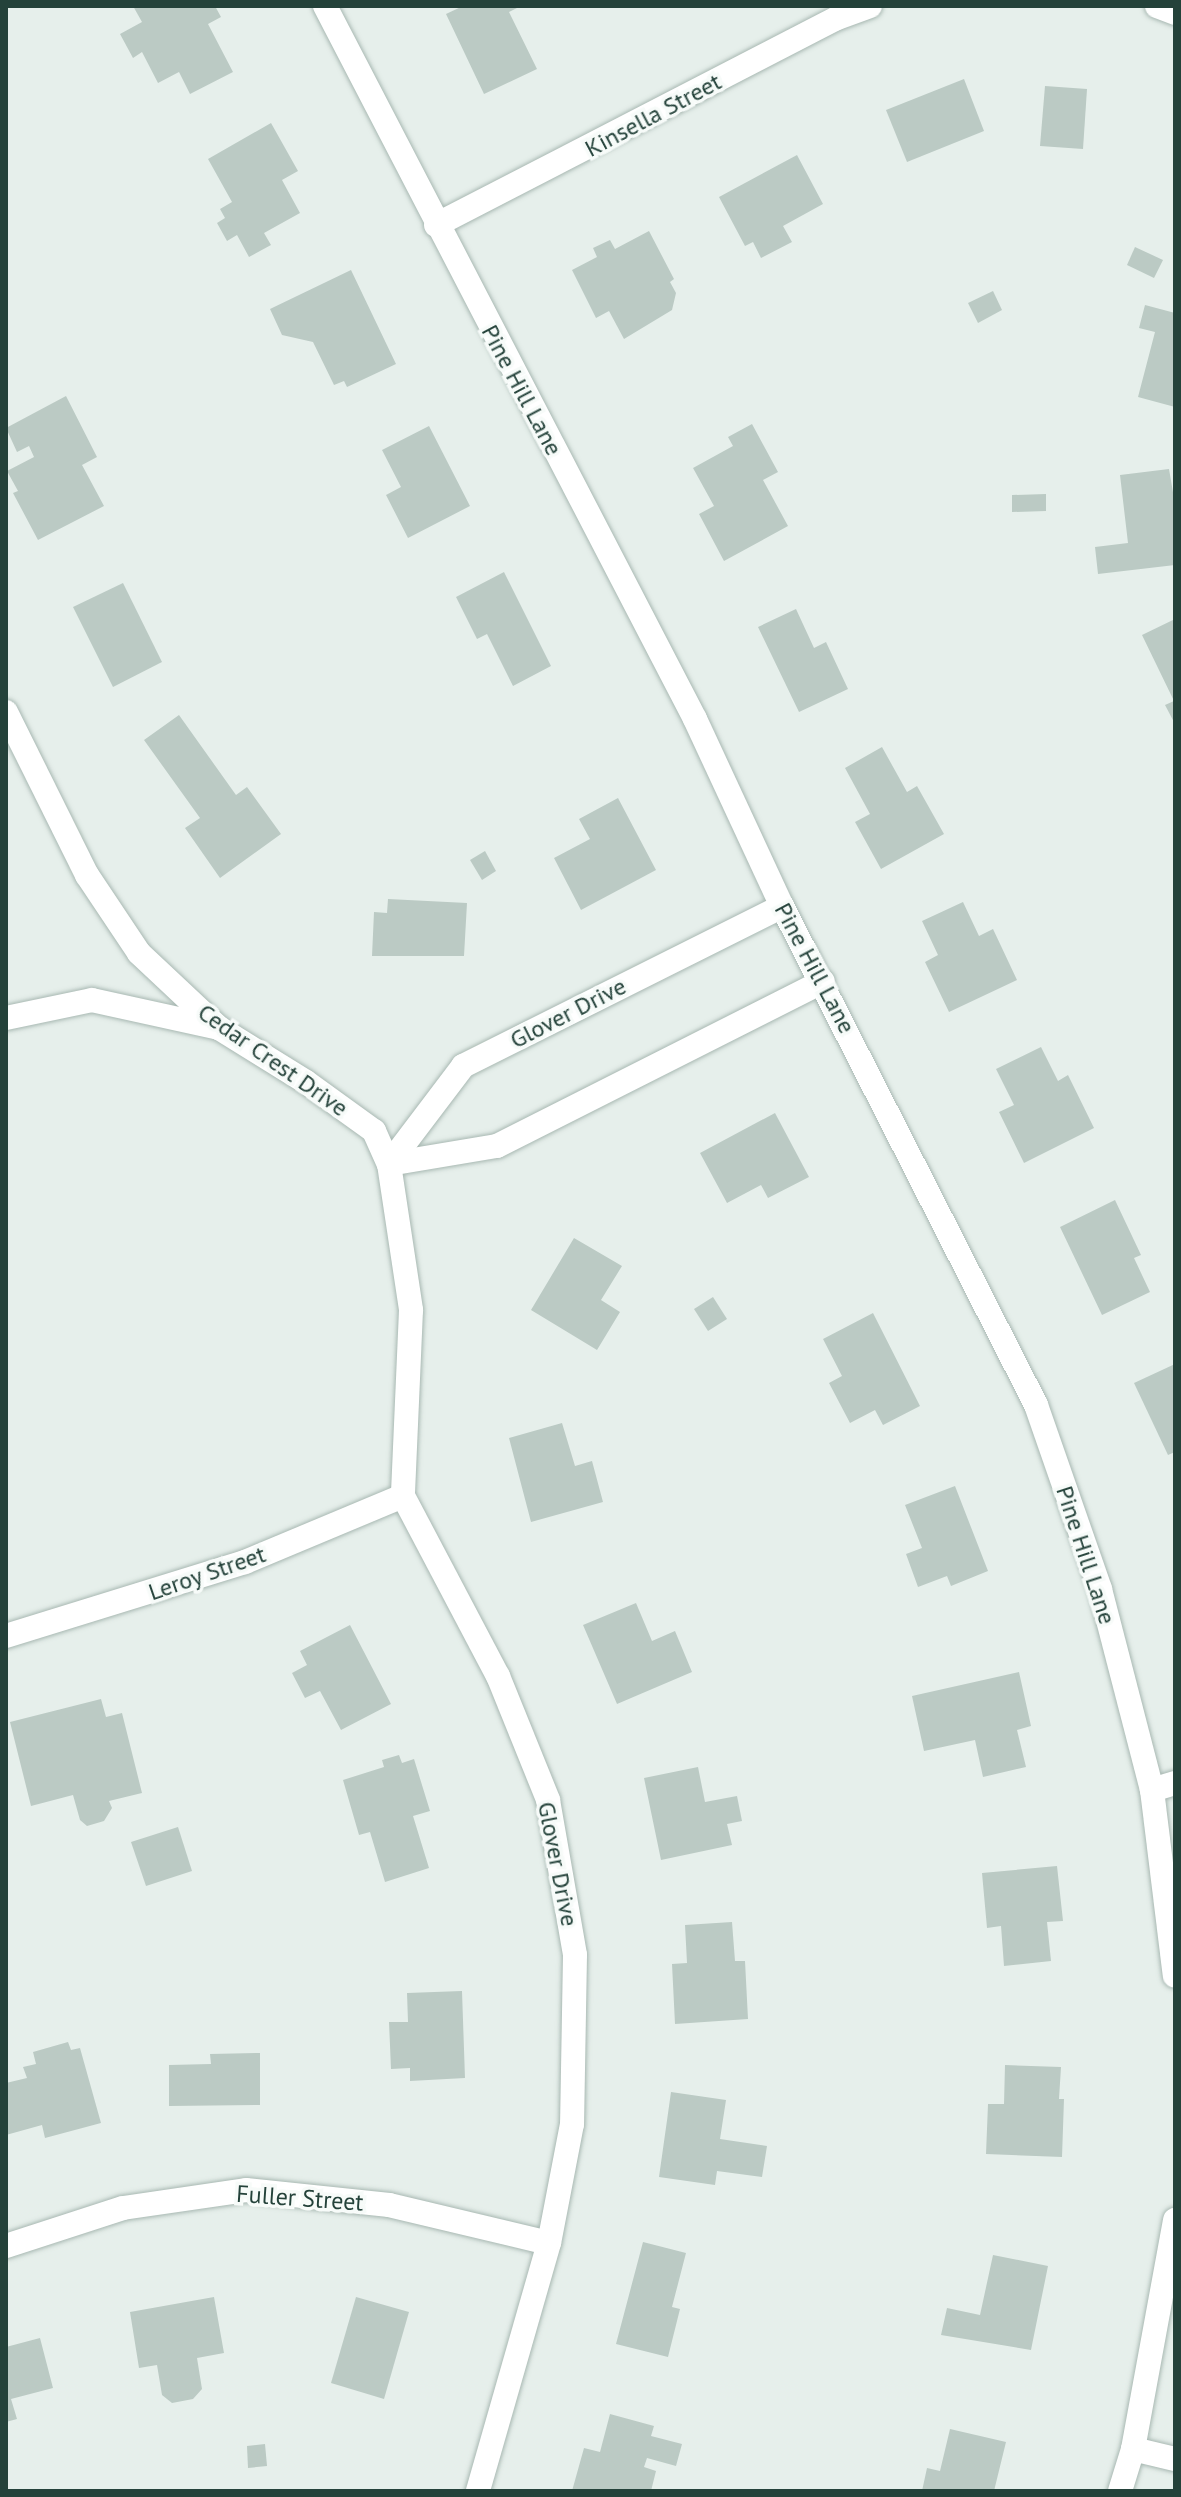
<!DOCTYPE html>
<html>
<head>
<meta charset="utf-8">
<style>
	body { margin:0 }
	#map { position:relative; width:1181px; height:2497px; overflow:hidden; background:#e6efeb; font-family:"PT Sans",sans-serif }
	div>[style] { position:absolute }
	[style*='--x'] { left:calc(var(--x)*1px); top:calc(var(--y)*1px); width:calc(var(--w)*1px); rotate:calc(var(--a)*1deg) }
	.building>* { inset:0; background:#bbcac4 }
	.roads { filter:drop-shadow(0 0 2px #a8b8b2) drop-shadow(0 0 2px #a8b8b2) }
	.street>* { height:24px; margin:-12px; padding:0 12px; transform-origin:12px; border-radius:12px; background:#fff }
	.secondary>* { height:24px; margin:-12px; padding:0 12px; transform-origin:12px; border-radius:12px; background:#fff }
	span { translate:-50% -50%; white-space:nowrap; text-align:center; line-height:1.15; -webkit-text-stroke:7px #f7fbf9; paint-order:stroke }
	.street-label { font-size:24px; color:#24423a }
	.frame { position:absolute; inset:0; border:8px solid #24423a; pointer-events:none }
</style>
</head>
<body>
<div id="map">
	<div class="building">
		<i style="clip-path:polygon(133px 6px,215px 6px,221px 17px,208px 24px,233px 72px,190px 94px,179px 72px,158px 83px,142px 52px,133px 58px,120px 34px,142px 22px)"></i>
		<i style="clip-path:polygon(463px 6px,521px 6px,509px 12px,537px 69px,484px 94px,446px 14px)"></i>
		<i style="clip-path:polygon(964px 79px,984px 131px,907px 162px,886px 110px)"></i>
		<i style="clip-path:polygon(1045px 86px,1087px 89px,1083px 149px,1040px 146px)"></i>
		<i style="clip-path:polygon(271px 123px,298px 171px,282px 180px,300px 213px,264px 233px,271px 245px,249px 257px,237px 235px,227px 241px,217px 223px,225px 218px,220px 209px,232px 202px,208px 159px)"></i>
		<i style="clip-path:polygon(797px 155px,823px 204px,783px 226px,792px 242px,761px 258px,753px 242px,745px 246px,719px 197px)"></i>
		<i style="clip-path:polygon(649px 231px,674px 279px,670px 282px,676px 293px,672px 310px,624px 339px,609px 311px,596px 318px,572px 270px,597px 257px,593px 248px,610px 240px,615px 249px)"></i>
		<i style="clip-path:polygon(1135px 247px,1163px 260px,1154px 278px,1127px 265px)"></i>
		<i style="clip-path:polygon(351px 270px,396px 364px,347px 387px,344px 381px,334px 385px,313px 342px,282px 335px,270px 309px)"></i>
		<i style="clip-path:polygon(993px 291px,1002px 310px,978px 323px,968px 303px)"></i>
		<i style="clip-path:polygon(1145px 305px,1175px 313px,1175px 407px,1138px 397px,1155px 332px,1139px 328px)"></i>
		<i style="clip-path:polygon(66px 396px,97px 457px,82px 465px,104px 506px,38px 540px,13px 493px,18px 491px,7px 471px,34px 457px,29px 446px,17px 452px,6px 428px)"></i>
		<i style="clip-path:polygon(752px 424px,778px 472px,763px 480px,788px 526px,724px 561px,699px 514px,714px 506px,693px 468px,733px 446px,728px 437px)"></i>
		<i style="clip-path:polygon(429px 426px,470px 506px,408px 538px,386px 495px,401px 487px,382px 450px)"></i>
		<i style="clip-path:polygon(1169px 469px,1175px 504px,1175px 565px,1098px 574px,1095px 547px,1128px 543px,1120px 475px)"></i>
		<i style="clip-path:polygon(1046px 494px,1046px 511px,1012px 512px,1012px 495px)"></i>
		<i style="clip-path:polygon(504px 572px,551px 666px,513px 686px,487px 634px,477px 639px,456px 597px)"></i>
		<i style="clip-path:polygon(123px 583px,162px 662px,113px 687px,73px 607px)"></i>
		<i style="clip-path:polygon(796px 609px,814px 648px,826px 642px,848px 689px,799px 712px,758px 627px)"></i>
		<i style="clip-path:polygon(1175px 619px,1175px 724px,1165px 705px,1174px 701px,1142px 635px)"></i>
		<i style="clip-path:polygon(179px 715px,236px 795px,247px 787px,281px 834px,220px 878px,185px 828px,200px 818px,144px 740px)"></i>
		<i style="clip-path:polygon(882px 747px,907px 792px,917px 786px,944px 834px,881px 869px,855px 822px,870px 814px,845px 768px)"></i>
		<i style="clip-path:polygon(618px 798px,656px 870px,581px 910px,554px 858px,590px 839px,579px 819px)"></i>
		<i style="clip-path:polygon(485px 851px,496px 871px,482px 880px,470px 860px)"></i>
		<i style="clip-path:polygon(388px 899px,467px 903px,464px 956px,372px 956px,374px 912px,387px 913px)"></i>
		<i style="clip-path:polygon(963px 902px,979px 936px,993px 929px,1017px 980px,949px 1012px,925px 962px,938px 955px,922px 921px)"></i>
		<i style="clip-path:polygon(1041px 1047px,1058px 1081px,1068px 1075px,1094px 1128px,1024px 1163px,999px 1112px,1014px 1105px,996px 1069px)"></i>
		<i style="clip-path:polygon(775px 1113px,809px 1177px,768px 1198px,761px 1185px,727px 1203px,700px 1153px)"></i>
		<i style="clip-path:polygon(1115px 1200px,1141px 1255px,1134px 1258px,1150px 1292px,1102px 1315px,1060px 1227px)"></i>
		<i style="clip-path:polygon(574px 1238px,622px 1266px,601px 1300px,620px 1312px,597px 1350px,531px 1310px)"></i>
		<i style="clip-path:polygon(713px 1297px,727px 1319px,708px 1331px,694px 1309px)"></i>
		<i style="clip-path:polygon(873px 1313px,920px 1406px,883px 1425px,875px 1410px,850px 1423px,829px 1383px,842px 1376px,823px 1339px)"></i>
		<i style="clip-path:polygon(1175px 1364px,1175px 1452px,1168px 1455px,1134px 1383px)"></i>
		<i style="clip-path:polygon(562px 1423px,575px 1466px,592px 1461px,603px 1502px,531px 1522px,509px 1438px)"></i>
		<i style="clip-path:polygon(955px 1486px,988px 1571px,951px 1586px,947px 1576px,918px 1587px,906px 1554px,922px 1548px,905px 1505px)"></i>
		<i style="clip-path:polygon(636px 1603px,652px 1641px,675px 1631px,692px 1672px,617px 1704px,583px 1625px)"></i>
		<i style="clip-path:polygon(350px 1625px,391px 1704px,341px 1730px,320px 1691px,305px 1698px,292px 1673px,307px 1665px,300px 1651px)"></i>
		<i style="clip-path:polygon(1019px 1672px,1031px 1726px,1017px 1730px,1026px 1767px,983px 1777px,975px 1740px,924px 1751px,912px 1696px)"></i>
		<i style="clip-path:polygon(101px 1699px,106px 1717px,122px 1713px,142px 1793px,109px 1801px,112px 1808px,104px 1821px,87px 1826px,80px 1820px,73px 1795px,31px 1806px,10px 1722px)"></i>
		<i style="clip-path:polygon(399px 1755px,402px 1763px,414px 1759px,430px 1811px,413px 1816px,429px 1868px,385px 1882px,370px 1832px,359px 1835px,343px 1780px,384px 1767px,382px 1760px)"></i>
		<i style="clip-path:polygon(698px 1767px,705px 1802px,737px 1796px,742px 1821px,727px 1824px,732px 1845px,661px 1860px,644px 1778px)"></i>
		<i style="clip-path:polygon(178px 1827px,192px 1871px,146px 1886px,131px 1842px)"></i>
		<i style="clip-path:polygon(1057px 1866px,1063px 1921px,1047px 1922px,1051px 1961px,1004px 1966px,1001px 1926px,987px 1928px,982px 1873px)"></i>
		<i style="clip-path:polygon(732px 1922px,735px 1961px,745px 1961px,748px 2019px,675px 2024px,672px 1964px,687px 1963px,685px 1925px)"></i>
		<i style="clip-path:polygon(462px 1991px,465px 2078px,410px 2081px,410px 2068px,391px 2069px,389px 2022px,408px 2022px,407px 1993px)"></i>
		<i style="clip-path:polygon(68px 2042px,71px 2050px,80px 2048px,101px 2123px,45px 2138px,42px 2125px,6px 2135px,6px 2083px,27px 2078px,23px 2067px,36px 2064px,33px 2052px)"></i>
		<i style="clip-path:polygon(260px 2053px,260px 2105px,169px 2106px,169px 2065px,211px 2064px,210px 2054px)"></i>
		<i style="clip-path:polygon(1005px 2065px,1061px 2067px,1059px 2099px,1064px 2099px,1062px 2157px,986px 2154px,988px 2104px,1004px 2104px)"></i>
		<i style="clip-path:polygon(671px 2092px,726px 2100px,720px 2139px,767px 2146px,762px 2177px,717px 2171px,715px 2185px,659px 2177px)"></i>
		<i style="clip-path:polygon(643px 2242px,686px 2253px,672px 2307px,680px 2309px,668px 2357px,616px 2344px)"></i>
		<i style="clip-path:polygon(993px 2255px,1048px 2266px,1031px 2350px,941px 2335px,947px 2308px,980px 2315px)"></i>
		<i style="clip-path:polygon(214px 2297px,224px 2353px,197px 2358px,202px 2389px,193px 2399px,172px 2403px,162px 2395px,157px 2365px,139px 2368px,130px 2312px)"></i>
		<i style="clip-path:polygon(356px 2297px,409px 2312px,384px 2399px,331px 2383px)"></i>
		<i style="clip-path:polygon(40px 2338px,53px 2388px,11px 2399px,17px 2419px,6px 2422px,6px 2347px)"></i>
		<i style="clip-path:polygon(610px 2414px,654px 2426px,651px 2436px,682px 2444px,676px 2466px,647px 2458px,644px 2467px,656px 2471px,651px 2491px,572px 2491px,584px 2448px,600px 2452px)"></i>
		<i style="clip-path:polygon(950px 2429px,1006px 2442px,994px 2491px,922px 2491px,927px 2468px,940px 2471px)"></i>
		<i style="clip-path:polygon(265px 2444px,267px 2466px,248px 2468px,247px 2446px)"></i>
	</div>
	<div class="roads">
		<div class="street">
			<i style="--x:1157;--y:6;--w:19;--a:21"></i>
			<i style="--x:436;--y:225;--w:451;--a:-27.3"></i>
			<i style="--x:837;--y:18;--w:35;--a:-20"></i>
			<i style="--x:6;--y:712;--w:182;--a:63.6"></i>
			<i style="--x:87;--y:875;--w:94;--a:56.3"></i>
			<i style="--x:139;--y:953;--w:110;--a:43.2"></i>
			<i style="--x:219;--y:1028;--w:102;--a:31.8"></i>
			<i style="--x:306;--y:1082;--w:84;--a:35.8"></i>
			<i style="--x:374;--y:1131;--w:36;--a:66"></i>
			<i style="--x:389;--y:1164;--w:148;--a:81.4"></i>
			<i style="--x:411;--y:1310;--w:186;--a:92.5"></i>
			<i style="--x:403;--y:1496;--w:204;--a:62.2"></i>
			<i style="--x:498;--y:1676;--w:134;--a:68"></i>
			<i style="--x:548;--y:1800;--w:157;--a:80.1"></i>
			<i style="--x:575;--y:1955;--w:169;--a:91"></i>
			<i style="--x:572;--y:2124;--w:121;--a:100.9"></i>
			<i style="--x:549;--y:2243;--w:258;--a:106"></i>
			<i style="--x:6;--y:1018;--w:88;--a:-11.8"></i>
			<i style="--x:92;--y:1000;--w:130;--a:12.4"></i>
			<i style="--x:389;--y:1164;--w:123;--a:-52.9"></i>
			<i style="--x:463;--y:1066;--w:357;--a:-26.6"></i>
			<i style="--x:389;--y:1164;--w:109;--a:-9.5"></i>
			<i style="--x:497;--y:1146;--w:365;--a:-26.8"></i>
			<i style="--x:6;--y:1636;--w:250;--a:-17.2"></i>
			<i style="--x:245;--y:1562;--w:171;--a:-22.7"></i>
			<i style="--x:1152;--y:1790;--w:24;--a:-17"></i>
			<i style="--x:6;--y:2246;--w:123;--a:-18"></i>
			<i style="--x:123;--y:2208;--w:124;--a:-8.3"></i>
			<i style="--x:246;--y:2190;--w:144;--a:6"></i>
			<i style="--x:389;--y:2205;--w:164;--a:13.4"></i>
			<i style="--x:1133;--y:2449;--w:43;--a:13.4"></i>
		</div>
		<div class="secondary">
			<i style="--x:325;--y:6;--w:803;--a:62.57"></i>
			<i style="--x:695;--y:719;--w:206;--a:65.1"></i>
			<i style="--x:782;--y:906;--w:560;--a:63.02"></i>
			<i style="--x:1036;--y:1405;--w:195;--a:70.8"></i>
			<i style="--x:1100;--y:1589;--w:208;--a:75.5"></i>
			<i style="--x:1152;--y:1790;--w:187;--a:83"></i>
			<i style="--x:1120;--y:2491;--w:44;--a:-72.8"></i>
			<i style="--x:1133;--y:2449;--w:233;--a:-79.6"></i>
		</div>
	</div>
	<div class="street-label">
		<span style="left:653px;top:115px;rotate:-28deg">Kinsella Street</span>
		<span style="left:522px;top:390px;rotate:62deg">Pine Hill Lane</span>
		<span style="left:815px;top:968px;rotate:62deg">Pine Hill Lane</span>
		<span style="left:568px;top:1013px;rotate:-27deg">Glover Drive</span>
		<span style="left:273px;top:1060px;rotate:35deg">Cedar Crest Drive</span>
		<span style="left:1086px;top:1555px;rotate:72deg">Pine Hill Lane</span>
		<span style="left:207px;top:1573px;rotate:-19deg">Leroy Street</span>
		<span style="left:558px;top:1864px;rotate:79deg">Glover Drive</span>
		<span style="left:300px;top:2198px;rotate:4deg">Fuller Street</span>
	</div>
	<div class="frame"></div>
</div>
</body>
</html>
